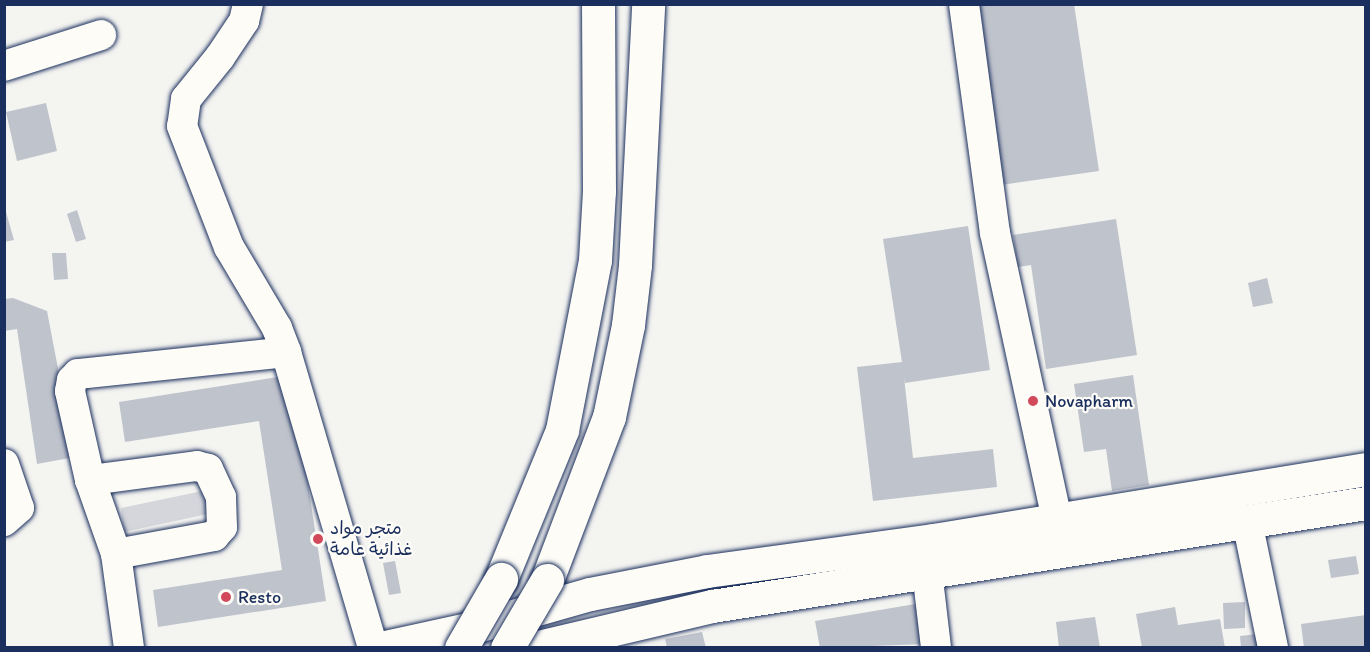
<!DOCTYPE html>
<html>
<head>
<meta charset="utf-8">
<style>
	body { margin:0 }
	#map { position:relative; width:1370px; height:652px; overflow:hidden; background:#f4f4f1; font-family:Itim,"Playpen Sans Arabic",sans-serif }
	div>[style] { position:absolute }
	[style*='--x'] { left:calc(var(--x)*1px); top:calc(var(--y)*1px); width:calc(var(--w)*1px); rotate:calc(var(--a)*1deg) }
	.green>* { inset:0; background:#d4d6db }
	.building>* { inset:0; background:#bfc3cc }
	.roads { filter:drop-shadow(0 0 2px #1b2f5e) drop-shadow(0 0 2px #1b2f5e) }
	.minor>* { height:30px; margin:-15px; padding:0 15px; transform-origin:15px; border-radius:15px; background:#fdfcf7 }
	.major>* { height:33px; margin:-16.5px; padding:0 16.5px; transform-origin:16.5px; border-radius:16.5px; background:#fdfcf7 }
	.highway>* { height:33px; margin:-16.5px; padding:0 16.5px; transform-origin:16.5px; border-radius:16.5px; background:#fdfcf7 }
	.bridges { filter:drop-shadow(0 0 2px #1b2f5e) drop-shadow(0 0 2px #1b2f5e) }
	.highway-bridge>* { height:33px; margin:-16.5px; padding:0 16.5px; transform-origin:16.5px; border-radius:16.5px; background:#fdfcf7 }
	.dots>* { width:16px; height:16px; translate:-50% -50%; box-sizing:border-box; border:3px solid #fdfcf7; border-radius:50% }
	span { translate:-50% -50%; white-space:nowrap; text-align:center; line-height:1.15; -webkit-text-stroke:4.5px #fdfcf7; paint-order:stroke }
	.poi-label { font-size:18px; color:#1b2f5e }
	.left { translate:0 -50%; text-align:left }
	.frame { position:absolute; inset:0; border:6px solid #1b2f5e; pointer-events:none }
</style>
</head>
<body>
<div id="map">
	<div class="green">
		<i style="clip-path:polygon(212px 489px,217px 512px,124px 532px,121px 508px)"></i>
	</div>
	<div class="building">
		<i style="clip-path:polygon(975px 4px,1074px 4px,1099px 171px,1001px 185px)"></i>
		<i style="clip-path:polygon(46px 103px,57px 151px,17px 161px,6px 112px)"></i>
		<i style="clip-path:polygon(4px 205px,14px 240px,4px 242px)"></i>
		<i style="clip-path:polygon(77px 210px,86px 239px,76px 242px,67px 214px)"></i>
		<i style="clip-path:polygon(1116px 219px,1137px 355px,1046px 369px,1031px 265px,1018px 267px,1013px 235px)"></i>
		<i style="clip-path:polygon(968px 226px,990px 370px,905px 383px,904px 377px,913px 458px,993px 449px,997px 487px,873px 501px,857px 367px,902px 362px,883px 239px)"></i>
		<i style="clip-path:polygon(52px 253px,66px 253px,68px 279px,54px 280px)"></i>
		<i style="clip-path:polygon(1267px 278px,1273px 303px,1253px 307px,1248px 283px)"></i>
		<i style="clip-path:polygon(13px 298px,47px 311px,75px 457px,37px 464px,17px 329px,4px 331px,4px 299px)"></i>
		<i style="clip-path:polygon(291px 375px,326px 601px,158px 627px,153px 590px,282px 570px,259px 421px,125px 442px,119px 402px)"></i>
		<i style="clip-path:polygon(1133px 375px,1149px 485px,1112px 491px,1106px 449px,1084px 452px,1074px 384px)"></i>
		<i style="clip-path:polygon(1356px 556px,1359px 574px,1331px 578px,1328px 560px)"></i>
		<i style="clip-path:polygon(395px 561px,401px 593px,389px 595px,383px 563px)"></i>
		<i style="clip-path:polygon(1245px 602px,1245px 628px,1224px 629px,1223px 603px)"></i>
		<i style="clip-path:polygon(921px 603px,926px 644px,820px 648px,815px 621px)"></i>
		<i style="clip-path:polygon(1175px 607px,1178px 625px,1220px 619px,1225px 648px,1142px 648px,1136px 614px)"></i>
		<i style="clip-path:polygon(1366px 615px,1366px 648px,1304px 648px,1301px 624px)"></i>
		<i style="clip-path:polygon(1095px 617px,1100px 648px,1059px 648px,1056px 622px)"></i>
		<i style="clip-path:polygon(702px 632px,706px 648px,667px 648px,665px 639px)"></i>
		<i style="clip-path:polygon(1258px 634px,1260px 648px,1241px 648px,1240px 636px)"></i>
	</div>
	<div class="roads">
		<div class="minor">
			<i style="--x:248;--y:4;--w:17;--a:103"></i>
			<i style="--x:244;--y:21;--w:43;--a:123.7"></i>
			<i style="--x:220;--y:57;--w:54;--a:129"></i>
			<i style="--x:186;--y:99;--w:27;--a:98"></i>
			<i style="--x:182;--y:126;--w:130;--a:68.8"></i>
			<i style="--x:229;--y:247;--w:94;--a:59.3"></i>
			<i style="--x:277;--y:328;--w:26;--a:69"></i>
			<i style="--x:964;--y:4;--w:231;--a:82.3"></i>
			<i style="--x:995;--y:233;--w:294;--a:77.8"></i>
			<i style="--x:4;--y:66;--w:102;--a:-17.7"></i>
			<i style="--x:4;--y:464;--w:46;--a:71.2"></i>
			<i style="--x:19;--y:508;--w:20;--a:139"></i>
			<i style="--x:90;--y:480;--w:91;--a:-102.7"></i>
			<i style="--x:70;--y:391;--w:11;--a:-80"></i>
			<i style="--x:72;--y:380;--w:8;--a:-45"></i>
			<i style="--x:78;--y:374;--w:209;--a:-6"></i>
			<i style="--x:286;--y:352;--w:309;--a:73.6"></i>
			<i style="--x:1247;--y:521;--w:130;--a:78.4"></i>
			<i style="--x:116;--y:554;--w:100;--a:-10.4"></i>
			<i style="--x:214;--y:536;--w:12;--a:-48"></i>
			<i style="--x:222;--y:527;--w:30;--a:-92"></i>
			<i style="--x:221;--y:497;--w:31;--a:-115"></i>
			<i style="--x:208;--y:469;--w:11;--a:-165"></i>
			<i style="--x:197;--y:466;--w:108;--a:172.5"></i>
			<i style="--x:90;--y:480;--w:78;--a:70.6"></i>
			<i style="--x:116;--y:554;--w:95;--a:82.1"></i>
			<i style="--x:927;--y:571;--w:78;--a:83.3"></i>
		</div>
		<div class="major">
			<i style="--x:380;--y:648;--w:89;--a:-12.3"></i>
			<i style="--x:467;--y:629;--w:128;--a:-15.9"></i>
			<i style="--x:590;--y:594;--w:119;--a:-11.1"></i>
			<i style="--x:707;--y:571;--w:228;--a:-7.8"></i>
			<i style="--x:933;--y:540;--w:439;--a:-9.3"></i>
			<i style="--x:534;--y:648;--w:183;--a:-13.3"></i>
			<i style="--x:712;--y:606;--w:662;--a:-8.95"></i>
		</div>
		<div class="highway">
			<i style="--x:501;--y:579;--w:161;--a:-67.7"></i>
			<i style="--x:562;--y:430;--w:173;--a:-79"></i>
			<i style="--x:595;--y:260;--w:69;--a:-86.7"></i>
			<i style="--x:599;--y:191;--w:187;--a:-90.3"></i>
			<i style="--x:547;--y:580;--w:174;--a:-69.2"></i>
			<i style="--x:609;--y:417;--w:94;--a:-78.3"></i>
			<i style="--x:628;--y:325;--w:60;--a:-83.3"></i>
			<i style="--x:635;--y:265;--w:261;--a:-87.1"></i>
		</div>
	</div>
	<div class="bridges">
		<div class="highway-bridge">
			<i style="--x:461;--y:648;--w:80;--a:-59.9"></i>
			<i style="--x:507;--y:648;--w:79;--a:-59.5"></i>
		</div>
	</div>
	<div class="dots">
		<i style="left:1033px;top:401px;background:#d1495b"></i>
		<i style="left:318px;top:539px;background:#d1495b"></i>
		<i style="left:226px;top:597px;background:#d1495b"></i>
	</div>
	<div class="poi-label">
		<span class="left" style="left:1045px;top:401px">Novapharm</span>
		<span class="left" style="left:330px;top:539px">متجر مواد<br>غذائية عامة</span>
		<span class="left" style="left:238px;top:597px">Resto</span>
	</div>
	<div class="frame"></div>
</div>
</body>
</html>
